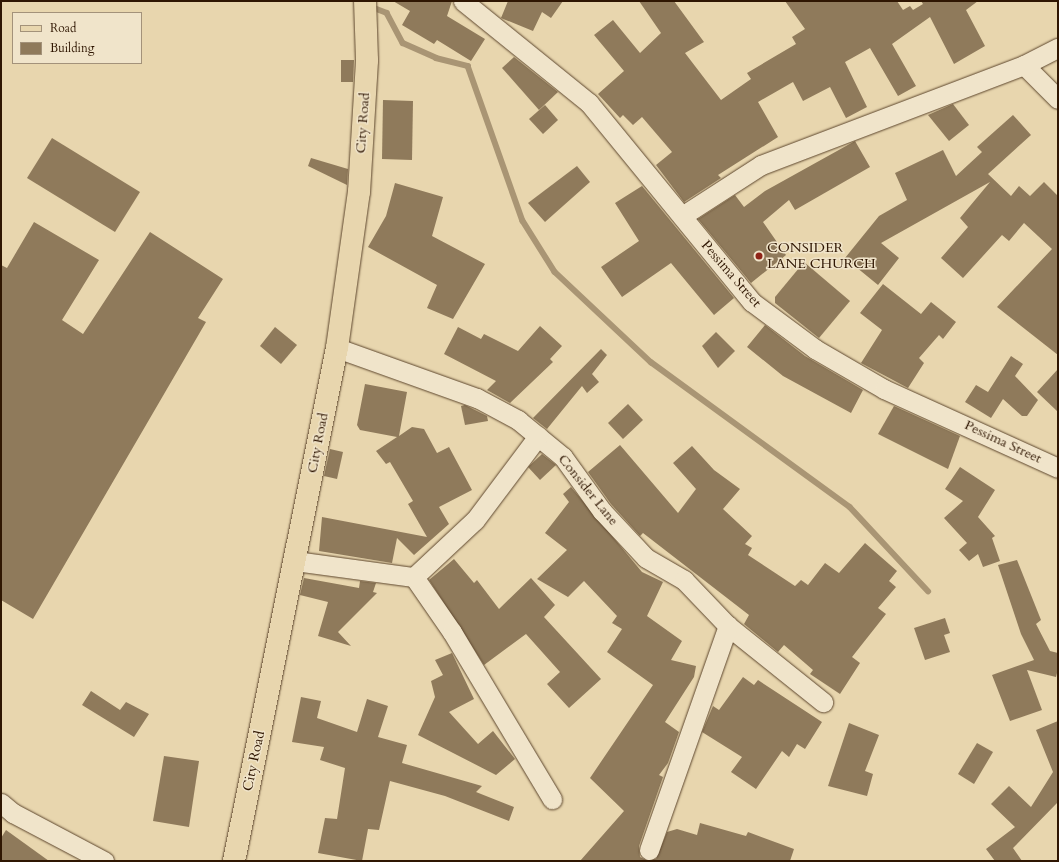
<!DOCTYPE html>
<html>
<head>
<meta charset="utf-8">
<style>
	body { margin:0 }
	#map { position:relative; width:1059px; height:862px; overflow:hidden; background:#e8d6ae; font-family:Cardo,serif }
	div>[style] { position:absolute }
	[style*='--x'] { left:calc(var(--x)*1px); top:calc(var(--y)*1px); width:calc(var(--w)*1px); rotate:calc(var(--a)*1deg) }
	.stream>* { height:5.5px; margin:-2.75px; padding:0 2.75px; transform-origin:2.75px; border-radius:2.75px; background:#a99574 }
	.building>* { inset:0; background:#8f7a5b }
	.roads { filter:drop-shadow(0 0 1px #5d462d) drop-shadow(0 0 1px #5d462d) }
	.minor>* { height:19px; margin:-9.5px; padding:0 9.5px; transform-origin:9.5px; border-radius:9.5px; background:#f0e4ca }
	.major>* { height:22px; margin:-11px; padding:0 11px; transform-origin:11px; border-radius:11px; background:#e8d6ae }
	.dots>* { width:11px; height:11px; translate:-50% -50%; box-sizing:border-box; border:2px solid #f0e4ca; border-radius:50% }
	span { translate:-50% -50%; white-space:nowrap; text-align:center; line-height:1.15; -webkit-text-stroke:3px #f0e4ca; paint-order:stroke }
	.street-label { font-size:14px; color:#2f1602 }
	.poi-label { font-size:14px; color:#2f1602 }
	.left { translate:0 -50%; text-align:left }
	.frame { position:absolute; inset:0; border:2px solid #2f1602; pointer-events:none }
	.legend { position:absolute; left:12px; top:12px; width:130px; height:52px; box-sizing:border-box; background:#f0e4ca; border:1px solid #a3927a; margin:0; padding:5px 7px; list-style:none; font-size:12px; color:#2f1602 }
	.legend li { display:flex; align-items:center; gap:8px; height:20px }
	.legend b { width:20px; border:1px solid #a3927a }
</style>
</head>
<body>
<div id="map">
	<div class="stream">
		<i style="--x:369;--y:6;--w:19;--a:21"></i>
		<i style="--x:387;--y:13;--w:34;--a:62"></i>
		<i style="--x:403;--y:43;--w:36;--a:24"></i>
		<i style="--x:436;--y:58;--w:33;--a:14"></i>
		<i style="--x:468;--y:66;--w:164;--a:70.5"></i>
		<i style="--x:523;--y:221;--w:60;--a:57.9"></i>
		<i style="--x:555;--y:272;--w:132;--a:43.2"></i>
		<i style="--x:651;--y:362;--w:246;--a:36.1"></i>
		<i style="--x:850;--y:507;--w:115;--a:47.1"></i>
	</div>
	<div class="building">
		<i style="clip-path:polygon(393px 1px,452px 1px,447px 16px,485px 39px,471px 61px,437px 40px,434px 44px,402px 25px,410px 11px)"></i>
		<i style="clip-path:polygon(508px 1px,563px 1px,551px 18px,542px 12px,533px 31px,501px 18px)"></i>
		<i style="clip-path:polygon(639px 1px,674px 1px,704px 42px,685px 53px,721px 100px,751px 79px,747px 73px,796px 44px,792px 37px,805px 29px,785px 1px,897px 1px,903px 10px,910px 6px,913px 10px,923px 4px,921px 1px,978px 1px,966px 10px,985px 46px,954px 64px,930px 17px,892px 44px,916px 86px,898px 96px,870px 48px,845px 62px,867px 107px,846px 118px,830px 87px,803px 101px,793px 82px,758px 102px,778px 137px,718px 175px,721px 178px,684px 202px,656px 165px,672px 152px,642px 117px,633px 125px,623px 115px,620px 118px,598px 94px,624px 71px,594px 35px,613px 20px,640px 53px,661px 33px)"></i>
		<i style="clip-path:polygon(514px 57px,558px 92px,539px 110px,502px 68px)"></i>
		<i style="clip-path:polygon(341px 60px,354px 60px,353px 82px,341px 82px)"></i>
		<i style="clip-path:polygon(383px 100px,413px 101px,412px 160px,382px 159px)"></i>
		<i style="clip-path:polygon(953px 104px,969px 125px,949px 141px,928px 115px)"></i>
		<i style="clip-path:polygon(545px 105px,558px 120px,543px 134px,529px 119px)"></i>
		<i style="clip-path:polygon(1013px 115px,1031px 135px,988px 174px,1011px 196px,1019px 186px,1030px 196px,1044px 182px,1058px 196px,1058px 355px,997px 307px,1052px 249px,1024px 223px,1009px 241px,1002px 235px,963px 278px,941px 258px,968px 227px,960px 218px,990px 182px,881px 243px,899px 258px,878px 285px,845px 258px,879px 216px,907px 200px,895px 173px,943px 150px,956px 176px,982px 152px,977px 147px)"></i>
		<i style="clip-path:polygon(52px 138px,140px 192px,115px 232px,27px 178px)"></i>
		<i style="clip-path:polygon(855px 141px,870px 167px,795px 210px,789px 200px,763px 222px,786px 255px,751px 283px,698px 219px,735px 195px,744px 207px,765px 191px)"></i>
		<i style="clip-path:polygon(311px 158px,348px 169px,347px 185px,308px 166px)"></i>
		<i style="clip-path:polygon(577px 166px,590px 182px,545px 222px,528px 203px)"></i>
		<i style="clip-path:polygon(395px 183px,443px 197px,432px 236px,485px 264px,453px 319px,427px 308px,437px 285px,368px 247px,386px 216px)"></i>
		<i style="clip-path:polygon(642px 186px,734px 298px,714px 315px,671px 263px,622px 297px,601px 267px,639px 241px,615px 203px)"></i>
		<i style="clip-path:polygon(34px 222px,99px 260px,62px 320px,83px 334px,150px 232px,223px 279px,198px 318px,206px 322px,33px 619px,1px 600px,1px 265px,7px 268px)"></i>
		<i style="clip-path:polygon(804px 262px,850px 301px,819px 338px,775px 303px,775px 297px)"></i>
		<i style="clip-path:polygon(883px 284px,921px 314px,931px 302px,956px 322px,943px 339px,939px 335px,919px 358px,924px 363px,908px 388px,861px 363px,882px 330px,860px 313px)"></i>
		<i style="clip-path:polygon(765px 325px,805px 356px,863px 390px,851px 413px,783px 376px,747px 347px)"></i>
		<i style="clip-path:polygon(540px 326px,562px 346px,550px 359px,553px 362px,510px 403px,487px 390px,496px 381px,444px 354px,458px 327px,481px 339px,484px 334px,518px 351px)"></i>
		<i style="clip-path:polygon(275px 327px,297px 345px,281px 364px,260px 346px)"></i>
		<i style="clip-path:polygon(716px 332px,735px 351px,718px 368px,702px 346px)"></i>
		<i style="clip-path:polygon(601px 349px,607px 355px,592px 374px,599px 382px,587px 393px,582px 386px,547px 429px,533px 418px)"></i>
		<i style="clip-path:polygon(1011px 356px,1023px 364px,1015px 376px,1038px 400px,1027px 416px,1022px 416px,1003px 399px,991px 418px,965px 402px,976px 385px,988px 392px)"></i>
		<i style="clip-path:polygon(1058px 369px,1058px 412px,1037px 392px)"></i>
		<i style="clip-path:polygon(365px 384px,407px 392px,399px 436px,412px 427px,424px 429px,437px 453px,449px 447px,472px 490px,439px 507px,449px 524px,414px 555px,397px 538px,392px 563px,319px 551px,322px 517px,427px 537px,408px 504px,413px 501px,390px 462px,386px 464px,376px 451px,397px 437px,360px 430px,357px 425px)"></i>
		<i style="clip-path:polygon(628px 404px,643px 420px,623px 439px,608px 423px)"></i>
		<i style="clip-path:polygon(465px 405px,487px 416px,488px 421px,465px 425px,461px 406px)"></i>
		<i style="clip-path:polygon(894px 406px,960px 436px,948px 469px,878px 434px)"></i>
		<i style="clip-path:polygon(620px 445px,678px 513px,696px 489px,673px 463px,692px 446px,714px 470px,740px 489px,723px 509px,752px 536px,745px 544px,752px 548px,748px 555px,795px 586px,801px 580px,808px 585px,825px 563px,839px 573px,865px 543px,897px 571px,889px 581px,896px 587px,878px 608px,886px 614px,852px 657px,860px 663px,840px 694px,810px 674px,813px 670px,784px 645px,778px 652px,744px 624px,749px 615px,643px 533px,640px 536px,611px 504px,588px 472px)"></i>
		<i style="clip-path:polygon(330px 449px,343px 452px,337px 479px,324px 476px)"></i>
		<i style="clip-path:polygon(542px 454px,556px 465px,540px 480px,528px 467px)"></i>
		<i style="clip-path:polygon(960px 467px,995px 490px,978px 517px,995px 536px,992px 538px,1000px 561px,983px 567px,978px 554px,969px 561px,959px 550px,967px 543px,944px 518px,963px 501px,945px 489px)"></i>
		<i style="clip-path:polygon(571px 487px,642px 572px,663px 582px,647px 616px,682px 641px,671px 660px,696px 666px,694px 677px,665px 722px,679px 732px,668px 763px,659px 775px,663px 777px,639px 846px,640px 857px,646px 860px,656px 859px,667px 832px,677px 829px,697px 835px,700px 823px,746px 836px,748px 832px,794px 849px,790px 861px,580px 861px,624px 811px,590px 778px,653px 685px,607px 652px,622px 629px,612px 623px,617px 616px,584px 581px,568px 597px,537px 579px,567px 550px,545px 533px,569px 502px,563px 494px)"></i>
		<i style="clip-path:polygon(454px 559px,474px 583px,477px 580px,499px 609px,531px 578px,555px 605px,544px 617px,601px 679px,569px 708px,547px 684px,560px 672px,526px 634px,484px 665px,429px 580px)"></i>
		<i style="clip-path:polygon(1017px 560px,1041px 620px,1036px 624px,1050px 651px,1058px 653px,1058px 669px,1056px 677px,1027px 670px,1042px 710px,1010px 721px,992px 675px,1034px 660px,1021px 634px,998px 565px)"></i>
		<i style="clip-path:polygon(304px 578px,359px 588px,360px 581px,376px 583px,373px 592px,377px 593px,338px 632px,351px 646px,318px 636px,328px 602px,300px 595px)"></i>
		<i style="clip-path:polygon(945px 618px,950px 633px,944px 635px,950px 652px,925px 660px,914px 628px)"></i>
		<i style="clip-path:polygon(452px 653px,474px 699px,449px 712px,478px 744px,493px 731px,515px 759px,496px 775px,418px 735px,435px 697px,431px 681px,443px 675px,435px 660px)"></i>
		<i style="clip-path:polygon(743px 677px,754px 685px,758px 680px,822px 722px,805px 749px,797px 744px,789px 757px,782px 751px,756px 789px,731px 772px,742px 757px,702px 732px,713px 706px,719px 710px)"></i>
		<i style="clip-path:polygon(91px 691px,120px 710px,126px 702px,149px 714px,134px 737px,82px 705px)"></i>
		<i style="clip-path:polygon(301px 697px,321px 701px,317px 718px,357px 732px,367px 699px,388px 706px,378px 737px,407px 745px,402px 763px,482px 786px,476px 792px,514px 807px,509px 821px,445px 796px,390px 781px,379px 830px,368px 829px,362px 861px,318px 853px,325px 818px,337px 819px,345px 768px,320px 760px,324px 747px,292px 742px)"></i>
		<i style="clip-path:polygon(1058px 721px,1058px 802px,1013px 848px,1022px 861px,995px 861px,986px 849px,1015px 827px,991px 804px,1009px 786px,1031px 807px,1053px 772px,1036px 730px)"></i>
		<i style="clip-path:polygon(849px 723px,879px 735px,865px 771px,873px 774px,867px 796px,828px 786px)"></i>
		<i style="clip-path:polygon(977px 743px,993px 752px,974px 784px,958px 774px)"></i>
		<i style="clip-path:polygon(164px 756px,199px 761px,189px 827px,153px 821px)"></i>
		<i style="clip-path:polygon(6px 830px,49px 861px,1px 861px,1px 838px)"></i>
	</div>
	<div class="roads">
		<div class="minor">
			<i style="--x:463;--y:1;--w:162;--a:39"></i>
			<i style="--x:589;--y:103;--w:257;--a:50.7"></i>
			<i style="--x:752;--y:302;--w:79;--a:36.7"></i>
			<i style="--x:815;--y:349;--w:80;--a:30.1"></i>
			<i style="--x:884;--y:389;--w:191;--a:24.4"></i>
			<i style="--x:1024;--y:65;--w:48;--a:45"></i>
			<i style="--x:682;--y:216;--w:94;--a:-32.8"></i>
			<i style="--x:761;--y:165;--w:281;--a:-20.8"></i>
			<i style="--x:1024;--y:65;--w:38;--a:-27"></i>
			<i style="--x:337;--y:348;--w:149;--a:19.7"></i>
			<i style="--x:477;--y:398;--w:47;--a:28.2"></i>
			<i style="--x:518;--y:420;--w:58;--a:39.4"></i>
			<i style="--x:563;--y:457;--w:67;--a:54.2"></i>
			<i style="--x:602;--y:511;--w:64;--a:46.9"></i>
			<i style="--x:646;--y:558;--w:44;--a:30.1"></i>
			<i style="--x:684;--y:580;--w:64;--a:46.3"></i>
			<i style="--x:728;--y:626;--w:122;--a:38.7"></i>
			<i style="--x:295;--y:561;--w:120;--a:7.7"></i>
			<i style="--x:414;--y:577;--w:67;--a:55.4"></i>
			<i style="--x:452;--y:632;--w:195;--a:59.1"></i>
			<i style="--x:414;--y:577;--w:83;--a:-43.1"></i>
			<i style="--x:475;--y:520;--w:105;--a:-53.1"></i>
			<i style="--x:1;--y:803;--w:16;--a:40"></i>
			<i style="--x:13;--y:813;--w:103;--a:27.8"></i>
			<i style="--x:649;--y:850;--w:238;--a:-70.6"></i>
		</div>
		<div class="major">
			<i style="--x:234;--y:861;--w:523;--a:-78.65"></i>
			<i style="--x:337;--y:348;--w:158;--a:-82"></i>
			<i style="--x:359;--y:192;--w:132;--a:-86.5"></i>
			<i style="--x:367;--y:60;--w:59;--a:-91.9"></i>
		</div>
	</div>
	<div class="dots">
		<i style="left:759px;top:256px;background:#8f2418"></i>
	</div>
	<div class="street-label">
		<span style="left:363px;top:123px;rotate:-86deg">City Road</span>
		<span style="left:731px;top:274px;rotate:49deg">Pessima Street</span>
		<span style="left:1003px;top:442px;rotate:25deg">Pessima Street</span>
		<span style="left:318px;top:443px;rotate:-79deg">City Road</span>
		<span style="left:588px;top:490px;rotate:51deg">Consider Lane</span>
		<span style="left:254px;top:761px;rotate:-78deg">City Road</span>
	</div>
	<div class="poi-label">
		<span class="left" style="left:767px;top:256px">CONSIDER<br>LANE CHURCH</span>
	</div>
	<div class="frame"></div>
	<ul class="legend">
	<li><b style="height:5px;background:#e8d6ae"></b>Road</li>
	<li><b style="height:11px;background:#8f7a5b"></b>Building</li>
	</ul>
</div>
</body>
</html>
